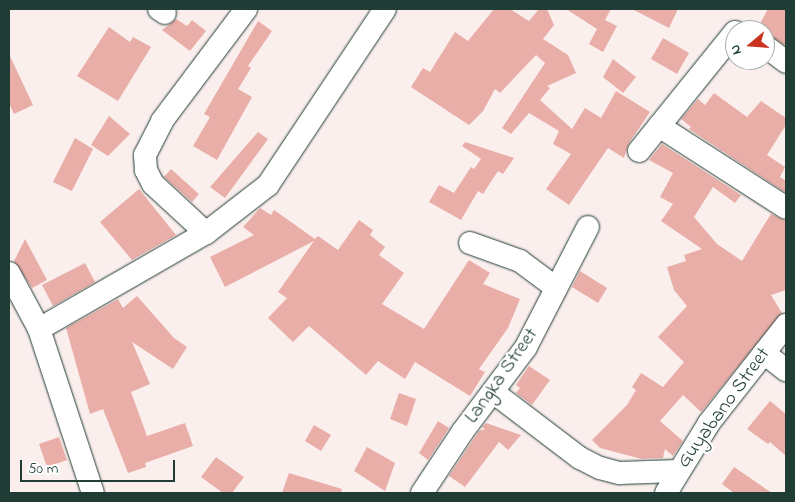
<!DOCTYPE html>
<html>
<head>
<meta charset="utf-8">
<style>
	body { margin:0 }
	#map { position:relative; width:795px; height:502px; overflow:hidden; background:#fbefee; font-family:"Indie Flower",sans-serif }
	div>[style] { position:absolute }
	[style*='--x'] { left:calc(var(--x)*1px); top:calc(var(--y)*1px); width:calc(var(--w)*1px); rotate:calc(var(--a)*1deg) }
	.building>* { inset:0; background:#e9aea8 }
	.roads { filter:drop-shadow(0 0 1px #1f3d34) drop-shadow(0 0 1px #1f3d34) }
	.minor>* { height:22px; margin:-11px; padding:0 11px; transform-origin:11px; border-radius:11px; background:#fff }
	span { translate:-50% -50%; white-space:nowrap; text-align:center; line-height:1.15; -webkit-text-stroke:4.5px #fff; paint-order:stroke }
	.street-label { font-size:20px; color:#1f3d34 }
	.frame { position:absolute; inset:0; border:10px solid #1f3d34; pointer-events:none }
	.north { position:absolute; left:725px; top:20px; width:50px; height:50px; box-sizing:border-box; background:#fff; border:1px solid #a5b1ae; border-radius:50%; rotate:252deg; font-size:14px; font-weight:700; line-height:20px; text-align:center; color:#1f3d34 }
	.north::after { content:''; display:block; margin:auto; width:18px; height:22px; background:#c8321e; clip-path:polygon(50% 0,100% 100%,50% 72%,0 100%) }
	.scale { position:absolute; left:20px; top:460px; width:155px; height:22px; box-sizing:border-box; border:2px solid #1f3d34; border-top:0; padding-left:6px; font-size:15px; line-height:18px; white-space:nowrap; color:#1f3d34; -webkit-text-stroke:4px #fff; paint-order:stroke }
</style>
</head>
<body>
<div id="map">
	<div class="building">
		<i style="clip-path:polygon(494px 9px,510px 9px,529px 21px,539px 9px,547px 9px,554px 25px,543px 39px,568px 55px,576px 73px,547px 86px,550px 88px,540px 100px,572px 129px,585px 108px,601px 118px,616px 91px,650px 112px,629px 143px,624px 158px,608px 148px,569px 205px,546px 189px,571px 154px,553px 144px,559px 131px,529px 113px,511px 134px,502px 128px,545px 63px,536px 55px,500px 93px,495px 89px,483px 111px,469px 125px,411px 87px,423px 68px,430px 72px,455px 32px,468px 41px)"></i>
		<i style="clip-path:polygon(566px 9px,611px 9px,605px 20px,617px 26px,603px 52px,589px 44px,597px 29px)"></i>
		<i style="clip-path:polygon(632px 9px,678px 9px,669px 28px)"></i>
		<i style="clip-path:polygon(768px 9px,786px 9px,786px 46px,765px 33px,765px 30px,757px 29px)"></i>
		<i style="clip-path:polygon(176px 19px,187px 26px,192px 20px,206px 31px,190px 51px,162px 30px)"></i>
		<i style="clip-path:polygon(258px 21px,272px 31px,248px 66px,251px 68px,238px 89px,252px 97px,217px 160px,193px 146px,210px 117px,204px 114px)"></i>
		<i style="clip-path:polygon(109px 27px,130px 42px,133px 37px,151px 47px,118px 101px,77px 76px)"></i>
		<i style="clip-path:polygon(663px 38px,689px 53px,677px 74px,651px 59px)"></i>
		<i style="clip-path:polygon(9px 54px,33px 105px,14px 114px,9px 103px)"></i>
		<i style="clip-path:polygon(613px 59px,636px 77px,623px 93px,603px 77px)"></i>
		<i style="clip-path:polygon(714px 93px,747px 117px,761px 101px,786px 118px,786px 125px,767px 155px,785px 167px,780px 177px,786px 181px,786px 193px,689px 129px,691px 127px,681px 119px,698px 99px,705px 105px)"></i>
		<i style="clip-path:polygon(109px 116px,130px 134px,108px 156px,91px 145px)"></i>
		<i style="clip-path:polygon(258px 132px,268px 139px,225px 198px,210px 187px)"></i>
		<i style="clip-path:polygon(75px 138px,93px 149px,72px 191px,53px 182px)"></i>
		<i style="clip-path:polygon(465px 142px,514px 158px,503px 174px,498px 171px,483px 194px,478px 191px,461px 220px,429px 202px,439px 185px,454px 193px,471px 167px,474px 169px,481px 159px,462px 146px)"></i>
		<i style="clip-path:polygon(662px 144px,741px 195px,735px 203px,713px 187px,694px 217px,717px 244px,742px 261px,771px 214px,786px 221px,786px 290px,771px 295px,782px 313px,701px 412px,683px 395px,660px 421px,683px 441px,673px 456px,665px 449px,663px 458px,642px 459px,600px 448px,592px 440px,627px 405px,636px 390px,632px 387px,641px 373px,663px 387px,684px 362px,658px 337px,687px 306px,674px 290px,667px 267px,686px 261px,684px 255px,702px 249px,661px 221px,673px 204px,660px 197px,673px 173px,649px 160px)"></i>
		<i style="clip-path:polygon(171px 169px,199px 194px,192px 202px,164px 177px)"></i>
		<i style="clip-path:polygon(139px 189px,176px 235px,132px 260px,100px 222px)"></i>
		<i style="clip-path:polygon(260px 208px,271px 215px,274px 210px,315px 239px,318px 236px,338px 250px,359px 220px,373px 230px,370px 235px,385px 247px,379px 255px,404px 273px,382px 304px,424px 329px,469px 260px,490px 273px,483px 284px,520px 299px,508px 328px,479px 369px,485px 372px,470px 396px,415px 362px,405px 379px,378px 361px,366px 375px,309px 326px,293px 342px,268px 318px,287px 298px,278px 292px,314px 241px,225px 287px,210px 257px,254px 235px,243px 227px)"></i>
		<i style="clip-path:polygon(25px 239px,47px 280px,32px 288px,14px 261px)"></i>
		<i style="clip-path:polygon(85px 263px,95px 282px,53px 306px,42px 285px)"></i>
		<i style="clip-path:polygon(580px 271px,607px 288px,598px 303px,572px 287px)"></i>
		<i style="clip-path:polygon(137px 296px,174px 338px,187px 347px,173px 369px,132px 342px,150px 384px,131px 392px,147px 436px,185px 423px,193px 446px,145px 463px,146px 467px,128px 473px,103px 409px,90px 414px,66px 328px,118px 299px,123px 308px)"></i>
		<i style="clip-path:polygon(529px 366px,550px 380px,532px 405px,516px 393px,520px 388px,516px 385px)"></i>
		<i style="clip-path:polygon(399px 393px,416px 399px,407px 426px,390px 419px)"></i>
		<i style="clip-path:polygon(770px 401px,786px 414px,786px 456px,770px 442px,768px 444px,747px 429px)"></i>
		<i style="clip-path:polygon(438px 421px,449px 428px,428px 460px,419px 453px)"></i>
		<i style="clip-path:polygon(486px 423px,521px 435px,508px 450px,499px 442px,465px 487px,449px 476px,479px 431px,485px 429px,482px 427px)"></i>
		<i style="clip-path:polygon(314px 425px,331px 435px,321px 451px,305px 441px)"></i>
		<i style="clip-path:polygon(59px 437px,67px 460px,47px 467px,39px 444px)"></i>
		<i style="clip-path:polygon(367px 447px,395px 463px,385px 491px,354px 471px)"></i>
		<i style="clip-path:polygon(216px 457px,244px 477px,232px 493px,223px 493px,201px 477px)"></i>
		<i style="clip-path:polygon(734px 467px,772px 493px,734px 493px,722px 484px)"></i>
		<i style="clip-path:polygon(289px 473px,342px 489px,341px 493px,282px 493px)"></i>
	</div>
	<div class="roads">
		<div class="minor">
			<i style="--x:159;--y:9;--w:7;--a:34"></i>
			<i style="--x:765;--y:46;--w:26;--a:37"></i>
			<i style="--x:659;--y:126;--w:151;--a:32.8"></i>
			<i style="--x:639;--y:151;--w:153;--a:-51.1"></i>
			<i style="--x:206;--y:233;--w:72;--a:-137.2"></i>
			<i style="--x:153;--y:184;--w:16;--a:-117"></i>
			<i style="--x:146;--y:170;--w:15;--a:-94"></i>
			<i style="--x:145;--y:155;--w:38;--a:-63"></i>
			<i style="--x:162;--y:121;--w:140;--a:-53.1"></i>
			<i style="--x:470;--y:243;--w:53;--a:19.8"></i>
			<i style="--x:520;--y:261;--w:44;--a:36.6"></i>
			<i style="--x:9;--y:273;--w:64;--a:61.8"></i>
			<i style="--x:39;--y:329;--w:173;--a:71.8"></i>
			<i style="--x:39;--y:329;--w:193;--a:-29.9"></i>
			<i style="--x:206;--y:233;--w:78;--a:-37.7"></i>
			<i style="--x:268;--y:185;--w:211;--a:-56.4"></i>
			<i style="--x:764;--y:353;--w:28;--a:38"></i>
			<i style="--x:493;--y:392;--w:109;--a:37.2"></i>
			<i style="--x:580;--y:458;--w:22;--a:27"></i>
			<i style="--x:600;--y:468;--w:20;--a:15"></i>
			<i style="--x:619;--y:473;--w:59;--a:-1.9"></i>
			<i style="--x:422;--y:493;--w:74;--a:-56.5"></i>
			<i style="--x:463;--y:431;--w:105;--a:-53.1"></i>
			<i style="--x:526;--y:347;--w:135;--a:-62.7"></i>
			<i style="--x:666;--y:493;--w:82;--a:-58.4"></i>
			<i style="--x:709;--y:423;--w:125;--a:-51.8"></i>
		</div>
	</div>
	<div class="street-label">
		<span style="left:502px;top:376px;rotate:-55deg">Langka Street</span>
		<span style="left:724px;top:408px;rotate:-54deg">Guyabano Street</span>
	</div>
	<div class="frame"></div>
	<div class="north">N</div>
	<div class="scale">50 m</div>
</div>
</body>
</html>
